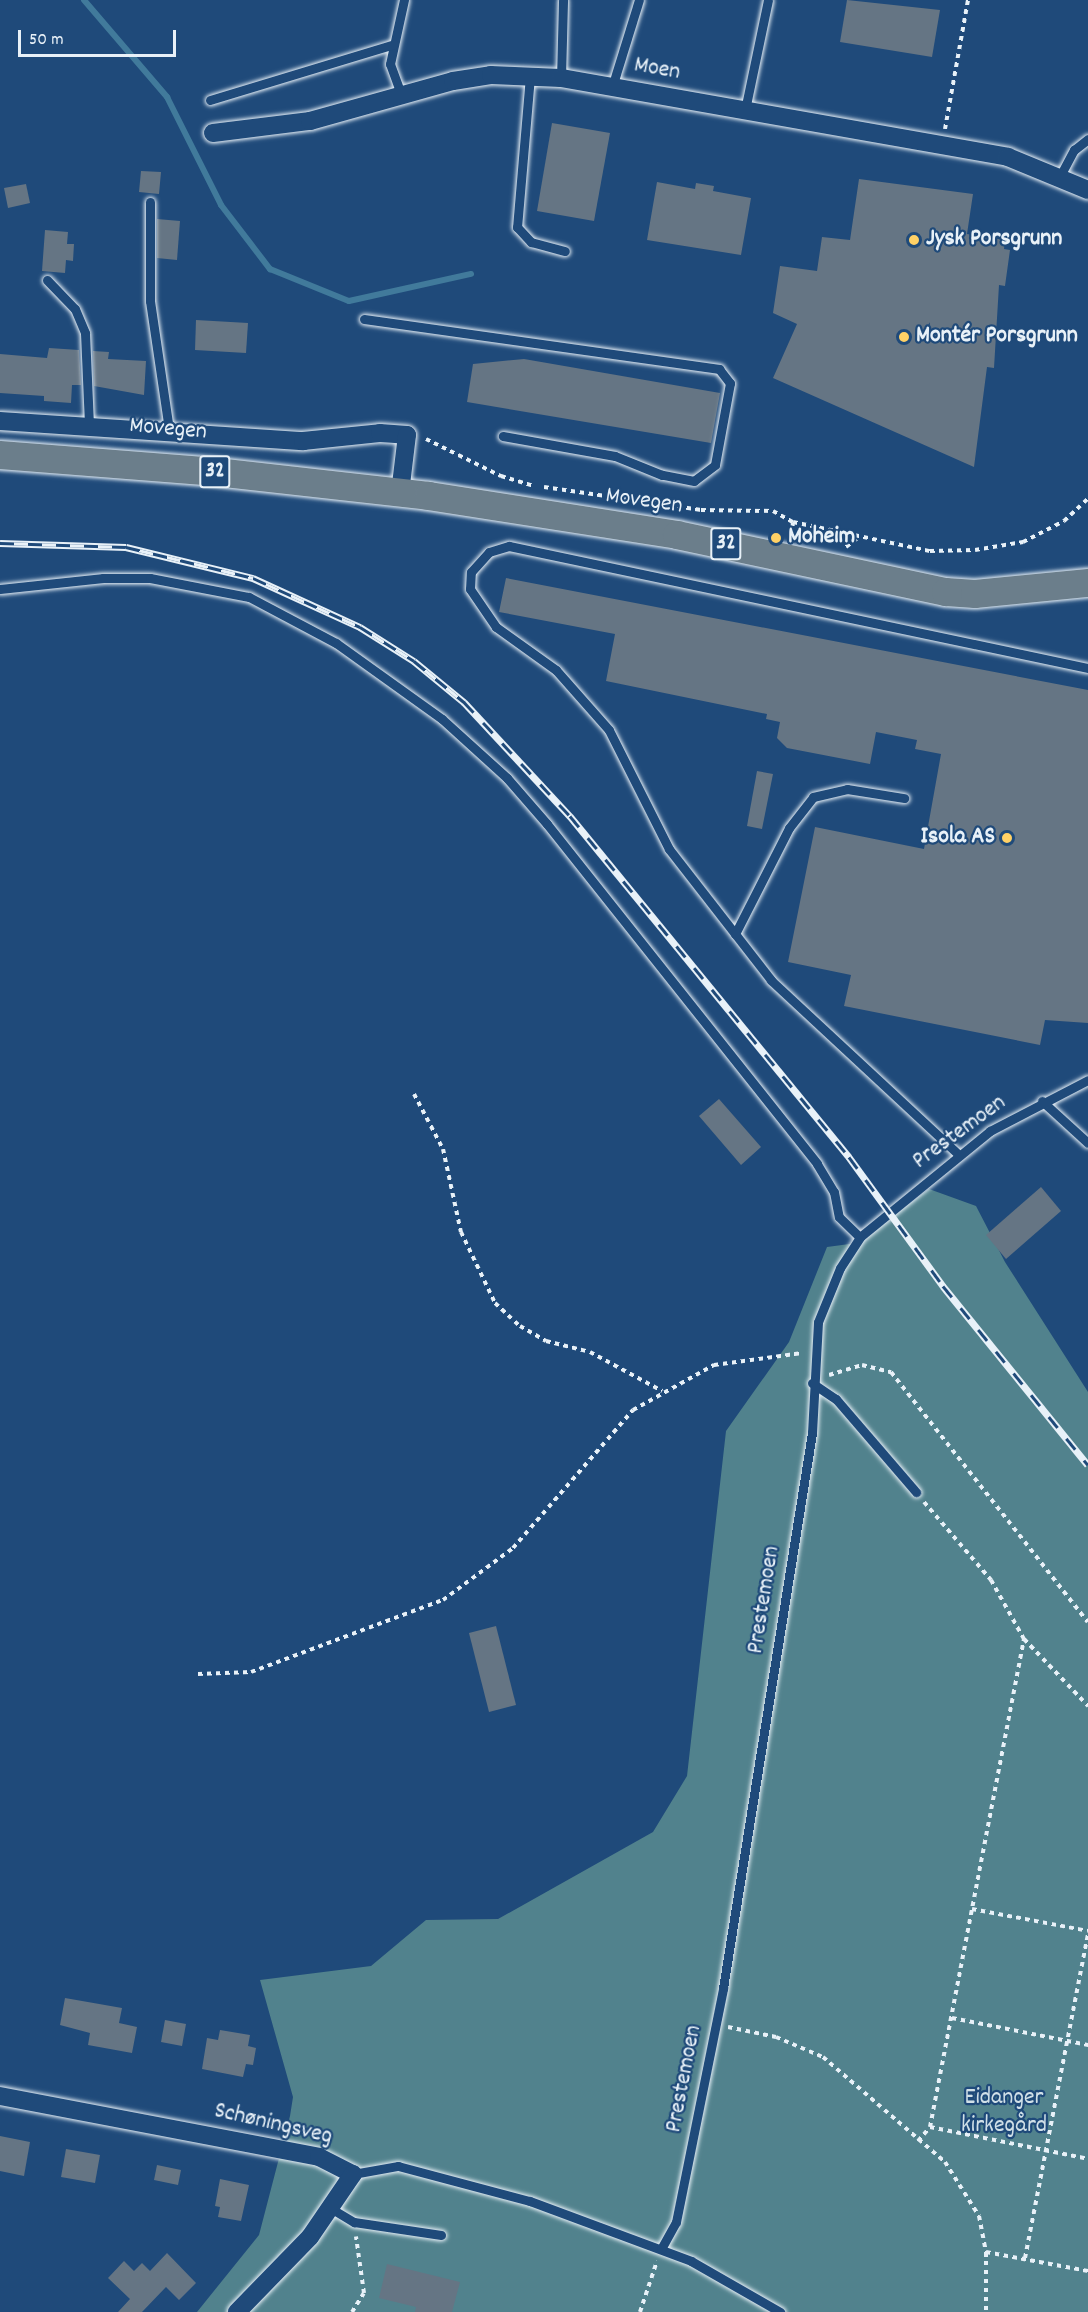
<!DOCTYPE html>
<html>
<head>
<meta charset="utf-8">
<style>
	body { margin:0 }
	#map { position:relative; width:1088px; height:2312px; overflow:hidden; background:#1f4a7a; font-family:Dekko,sans-serif }
	div>[style] { position:absolute }
	[style*='--x'] { left:calc(var(--x)*1px); top:calc(var(--y)*1px); width:calc(var(--w)*1px); rotate:calc(var(--a)*1deg) }
	.green>* { inset:0; background:#51828d }
	.stream>* { height:6px; margin:-3px; padding:0 3px; transform-origin:3px; border-radius:3px; background:#417a9b }
	.building>* { inset:0; background:#657584 }
	.path>* { height:4px; margin-top:-2px; transform-origin:0; background:repeating-linear-gradient(90deg,#e8f1f8 0 4.5px,transparent 0 9px) }
	.roads { filter:drop-shadow(0 0 2px #e8f1f8) drop-shadow(0 0 2px #e8f1f8) }
	.service>* { height:9px; margin:-4.5px; padding:0 4.5px; transform-origin:4.5px; border-radius:4.5px; background:#1f4a7a }
	.minor>* { height:18px; margin:-9px; padding:0 9px; transform-origin:9px; border-radius:9px; background:#1f4a7a }
	.primary>* { height:28px; margin:-14px; padding:0 14px; transform-origin:14px; border-radius:14px; background:#6b7e8b }
	.rail>* { height:7px; margin-top:-3.5px; transform-origin:0; background:repeating-linear-gradient(90deg,#1f4a7a 0 14px,#e8f1f8 0 28px); box-sizing:border-box; border-block:2px solid #e8f1f8 }
	.dots>* { width:16px; height:16px; translate:-50% -50%; box-sizing:border-box; border:3px solid #1f4a7a; border-radius:50% }
	span { translate:-50% -50%; white-space:nowrap; text-align:center; line-height:1.15; -webkit-text-stroke:4.5px #1f4a7a; paint-order:stroke }
	.shield-label span { padding:2px 4px; background:#1f4a7a; border:2px solid; border-radius:4px; -webkit-text-stroke-width:0 }
	.shield-label { font-size:22px; color:#e8f1f8; font-weight:700 }
	.street-label { font-size:24px; color:#e8f1f8 }
	.poi-label { font-size:24px; color:#e8f1f8; font-weight:700 }
	.left { translate:0 -50%; text-align:left }
	.right { translate:-100% -50%; text-align:right }
	.park-label { font-size:24px; color:#d1e0e8 }
	.scale { position:absolute; left:18px; top:30px; width:158px; height:27px; box-sizing:border-box; border:3px solid #e8f1f8; border-top:0; padding-left:8px; font-size:18px; line-height:21px; white-space:nowrap; color:#e8f1f8; -webkit-text-stroke:4px #1f4a7a; paint-order:stroke }
</style>
</head>
<body>
<div id="map">
	<div class="green">
		<i style="clip-path:polygon(929px 1189px,976px 1206px,1005px 1262px,1088px 1392px,1088px 2312px,197px 2312px,259px 2235px,290px 2116px,293px 2097px,260px 1980px,371px 1966px,426px 1920px,498px 1919px,653px 1832px,687px 1776px,726px 1431px,789px 1342px,827px 1247px,857px 1243px)"></i>
	</div>
	<div class="stream">
		<i style="--x:84;--y:0;--w:128;--a:49.4"></i>
		<i style="--x:167;--y:97;--w:121;--a:63.4"></i>
		<i style="--x:221;--y:205;--w:81;--a:52.6"></i>
		<i style="--x:270;--y:269;--w:85;--a:22.1"></i>
		<i style="--x:349;--y:301;--w:125;--a:-12.5"></i>
	</div>
	<div class="building">
		<i style="clip-path:polygon(847px 0,940px 10px,932px 57px,840px 42px)"></i>
		<i style="clip-path:polygon(552px 123px,610px 133px,594px 221px,537px 211px)"></i>
		<i style="clip-path:polygon(141px 171px,161px 172px,159px 194px,139px 192px)"></i>
		<i style="clip-path:polygon(859px 179px,973px 194px,967px 234px,1005px 240px,1004px 249px,1010px 250px,1005px 286px,999px 285px,994px 368px,987px 367px,974px 467px,773px 378px,797px 324px,773px 313px,780px 266px,817px 271px,822px 237px,850px 240px)"></i>
		<i style="clip-path:polygon(657px 182px,695px 189px,696px 183px,714px 186px,713px 191px,751px 198px,741px 255px,647px 240px)"></i>
		<i style="clip-path:polygon(26px 184px,30px 203px,8px 208px,4px 188px)"></i>
		<i style="clip-path:polygon(157px 219px,180px 221px,177px 260px,157px 258px)"></i>
		<i style="clip-path:polygon(45px 230px,68px 232px,67px 244px,74px 244px,73px 261px,66px 260px,65px 273px,42px 271px)"></i>
		<i style="clip-path:polygon(196px 320px,248px 323px,246px 353px,195px 350px)"></i>
		<i style="clip-path:polygon(49px 348px,79px 350px,81px 385px,72px 385px,71px 403px,44px 401px,44px 396px,0 393px,0 354px,47px 358px)"></i>
		<i style="clip-path:polygon(93px 351px,109px 352px,108px 359px,146px 361px,144px 395px,94px 386px)"></i>
		<i style="clip-path:polygon(524px 359px,720px 393px,711px 443px,467px 402px,473px 364px)"></i>
		<i style="clip-path:polygon(506px 578px,1088px 690px,1088px 1023px,1045px 1020px,1040px 1045px,844px 1006px,851px 975px,788px 962px,815px 827px,924px 849px,941px 754px,915px 749px,917px 740px,876px 732px,870px 764px,787px 748px,777px 738px,780px 722px,766px 719px,767px 714px,606px 681px,615px 634px,499px 612px)"></i>
		<i style="clip-path:polygon(757px 771px,773px 774px,762px 829px,747px 826px)"></i>
		<i style="clip-path:polygon(719px 1099px,761px 1147px,741px 1165px,699px 1116px)"></i>
		<i style="clip-path:polygon(1041px 1187px,1061px 1211px,1006px 1259px,986px 1235px)"></i>
		<i style="clip-path:polygon(496px 1626px,516px 1705px,489px 1712px,469px 1633px)"></i>
		<i style="clip-path:polygon(65px 1998px,122px 2008px,119px 2023px,137px 2027px,132px 2053px,88px 2045px,90px 2033px,60px 2025px)"></i>
		<i style="clip-path:polygon(165px 2020px,186px 2024px,182px 2046px,161px 2042px)"></i>
		<i style="clip-path:polygon(220px 2030px,250px 2035px,248px 2046px,256px 2048px,253px 2065px,246px 2064px,243px 2077px,202px 2069px,207px 2038px,218px 2040px)"></i>
		<i style="clip-path:polygon(0 2136px,30px 2142px,24px 2176px,0 2171px)"></i>
		<i style="clip-path:polygon(66px 2149px,100px 2155px,95px 2183px,61px 2177px)"></i>
		<i style="clip-path:polygon(157px 2165px,181px 2170px,178px 2185px,154px 2180px)"></i>
		<i style="clip-path:polygon(220px 2179px,249px 2185px,241px 2221px,218px 2217px,220px 2207px,215px 2206px)"></i>
		<i style="clip-path:polygon(167px 2253px,196px 2283px,179px 2300px,166px 2287px,142px 2312px,118px 2312px,130px 2299px,108px 2278px,124px 2261px,134px 2271px,142px 2263px,150px 2271px)"></i>
		<i style="clip-path:polygon(387px 2264px,460px 2282px,452px 2312px,415px 2312px,416px 2307px,379px 2298px)"></i>
	</div>
	<div class="path">
		<i style="--x:945;--y:129;--w:131;--a:-79.9"></i>
		<i style="--x:426;--y:439;--w:84;--a:26.3"></i>
		<i style="--x:501;--y:476;--w:34;--a:17"></i>
		<i style="--x:544;--y:487;--w:159;--a:8.3"></i>
		<i style="--x:701;--y:510;--w:72;--a:0.8"></i>
		<i style="--x:773;--y:511;--w:23;--a:29"></i>
		<i style="--x:793;--y:522;--w:140;--a:12"></i>
		<i style="--x:930;--y:551;--w:45;--a:-1.3"></i>
		<i style="--x:975;--y:550;--w:49;--a:-9.5"></i>
		<i style="--x:1023;--y:542;--w:46;--a:-27.1"></i>
		<i style="--x:1064;--y:521;--w:33;--a:-43"></i>
		<i style="--x:792;--y:535;--w:13;--a:-86"></i>
		<i style="--x:846;--y:547;--w:16;--a:-38"></i>
		<i style="--x:414;--y:1094;--w:62;--a:62.2"></i>
		<i style="--x:443;--y:1149;--w:85;--a:77.8"></i>
		<i style="--x:461;--y:1232;--w:79;--a:64.4"></i>
		<i style="--x:495;--y:1303;--w:34;--a:43"></i>
		<i style="--x:520;--y:1326;--w:30;--a:30"></i>
		<i style="--x:546;--y:1341;--w:45;--a:14"></i>
		<i style="--x:590;--y:1352;--w:82;--a:28.4"></i>
		<i style="--x:829;--y:1375;--w:34;--a:-17"></i>
		<i style="--x:862;--y:1365;--w:30;--a:14"></i>
		<i style="--x:891;--y:1372;--w:318;--a:51.8"></i>
		<i style="--x:924;--y:1502;--w:103;--a:49.3"></i>
		<i style="--x:991;--y:1580;--w:68;--a:60.8"></i>
		<i style="--x:1024;--y:1639;--w:93;--a:46.3"></i>
		<i style="--x:198;--y:1674;--w:53;--a:-2.2"></i>
		<i style="--x:251;--y:1672;--w:205;--a:-20.6"></i>
		<i style="--x:443;--y:1600;--w:87;--a:-36.6"></i>
		<i style="--x:513;--y:1548;--w:183;--a:-49"></i>
		<i style="--x:633;--y:1410;--w:93;--a:-29.1"></i>
		<i style="--x:714;--y:1365;--w:89;--a:-7.8"></i>
		<i style="--x:972;--y:1909;--w:118;--a:10.7"></i>
		<i style="--x:952;--y:2018;--w:139;--a:11.2"></i>
		<i style="--x:728;--y:2027;--w:49;--a:11.8"></i>
		<i style="--x:776;--y:2037;--w:51;--a:23.1"></i>
		<i style="--x:823;--y:2057;--w:161;--a:40.7"></i>
		<i style="--x:945;--y:2162;--w:64;--a:57.8"></i>
		<i style="--x:979;--y:2216;--w:37;--a:79"></i>
		<i style="--x:986;--y:2252;--w:60;--a:90"></i>
		<i style="--x:930;--y:2127;--w:161;--a:11.4"></i>
		<i style="--x:918;--y:2141;--w:18;--a:-49"></i>
		<i style="--x:930;--y:2127;--w:497;--a:-79.1"></i>
		<i style="--x:986;--y:2252;--w:104;--a:10.6"></i>
		<i style="--x:1025;--y:2258;--w:330;--a:-79"></i>
		<i style="--x:352;--y:2312;--w:22;--a:-58"></i>
		<i style="--x:364;--y:2293;--w:57;--a:-98.1"></i>
		<i style="--x:640;--y:2312;--w:54;--a:-71.6"></i>
	</div>
	<div class="roads">
		<div class="service">
			<i style="--x:530;--y:76;--w:152;--a:94.9"></i>
			<i style="--x:517;--y:227;--w:21;--a:47"></i>
			<i style="--x:531;--y:242;--w:35;--a:15"></i>
			<i style="--x:561;--y:78;--w:78;--a:-88.5"></i>
			<i style="--x:612;--y:87;--w:91;--a:-72.8"></i>
			<i style="--x:401;--y:94;--w:32;--a:-110"></i>
			<i style="--x:390;--y:64;--w:66;--a:-77.7"></i>
			<i style="--x:210;--y:100;--w:192;--a:-16.9"></i>
			<i style="--x:745;--y:110;--w:112;--a:-78.2"></i>
			<i style="--x:1060;--y:176;--w:30;--a:-62"></i>
			<i style="--x:1074;--y:150;--w:18;--a:-38"></i>
			<i style="--x:150;--y:202;--w:99;--a:90"></i>
			<i style="--x:150;--y:301;--w:129;--a:81.6"></i>
			<i style="--x:47;--y:280;--w:40;--a:46"></i>
			<i style="--x:75;--y:309;--w:26;--a:67"></i>
			<i style="--x:85;--y:333;--w:91;--a:87.5"></i>
			<i style="--x:364;--y:319;--w:359;--a:8"></i>
			<i style="--x:719;--y:369;--w:18;--a:52"></i>
			<i style="--x:730;--y:383;--w:83;--a:100.4"></i>
			<i style="--x:715;--y:465;--w:26;--a:143"></i>
			<i style="--x:694;--y:481;--w:33;--a:-169"></i>
			<i style="--x:662;--y:475;--w:51;--a:-158"></i>
			<i style="--x:615;--y:456;--w:114;--a:-169.9"></i>
			<i style="--x:0;--y:589;--w:104;--a:-6.1"></i>
			<i style="--x:103;--y:578;--w:47;--a:0"></i>
			<i style="--x:150;--y:578;--w:101;--a:10.9"></i>
			<i style="--x:249;--y:597;--w:98;--a:27.9"></i>
			<i style="--x:336;--y:643;--w:130;--a:35.6"></i>
			<i style="--x:442;--y:719;--w:88;--a:42.2"></i>
			<i style="--x:507;--y:778;--w:61;--a:49"></i>
			<i style="--x:547;--y:824;--w:434;--a:51.5"></i>
			<i style="--x:817;--y:1164;--w:33;--a:59"></i>
			<i style="--x:834;--y:1192;--w:25;--a:79"></i>
			<i style="--x:839;--y:1217;--w:29;--a:44"></i>
			<i style="--x:735;--y:934;--w:119;--a:-63"></i>
			<i style="--x:789;--y:828;--w:39;--a:-52"></i>
			<i style="--x:813;--y:797;--w:35;--a:-13"></i>
			<i style="--x:847;--y:789;--w:58;--a:9"></i>
			<i style="--x:1042;--y:1101;--w:62;--a:42.4"></i>
			<i style="--x:959;--y:1155;--w:257;--a:-137.1"></i>
			<i style="--x:771;--y:980;--w:166;--a:-127.9"></i>
			<i style="--x:669;--y:849;--w:133;--a:-116.8"></i>
			<i style="--x:609;--y:730;--w:80;--a:-131.5"></i>
			<i style="--x:556;--y:670;--w:74;--a:-144.4"></i>
			<i style="--x:496;--y:627;--w:46;--a:-124.4"></i>
			<i style="--x:470;--y:589;--w:17;--a:-87"></i>
			<i style="--x:471;--y:572;--w:27;--a:-48"></i>
			<i style="--x:489;--y:552;--w:21;--a:-17"></i>
			<i style="--x:509;--y:546;--w:592;--a:11.9"></i>
			<i style="--x:812;--y:1383;--w:29;--a:34"></i>
			<i style="--x:836;--y:1399;--w:123;--a:49.3"></i>
			<i style="--x:353;--y:2174;--w:46;--a:-10.1"></i>
			<i style="--x:398;--y:2166;--w:137;--a:14.9"></i>
			<i style="--x:530;--y:2201;--w:172;--a:20.4"></i>
			<i style="--x:691;--y:2261;--w:103;--a:29.8"></i>
			<i style="--x:332;--y:2209;--w:26;--a:31"></i>
			<i style="--x:354;--y:2222;--w:88;--a:8.5"></i>
			<i style="--x:661;--y:2249;--w:31;--a:-61"></i>
			<i style="--x:676;--y:2222;--w:239;--a:-78.6"></i>
			<i style="--x:723;--y:1988;--w:562;--a:-80.89"></i>
			<i style="--x:812;--y:1433;--w:111;--a:-86.9"></i>
			<i style="--x:818;--y:1322;--w:58;--a:-67.8"></i>
			<i style="--x:840;--y:1268;--w:37;--a:-57"></i>
			<i style="--x:860;--y:1237;--w:168;--a:-39.2"></i>
			<i style="--x:990;--y:1131;--w:110;--a:-27.5"></i>
		</div>
		<div class="minor">
			<i style="--x:213;--y:133;--w:98;--a:-7.1"></i>
			<i style="--x:310;--y:121;--w:148;--a:-15.6"></i>
			<i style="--x:453;--y:81;--w:38;--a:-9"></i>
			<i style="--x:491;--y:75;--w:70;--a:2.5"></i>
			<i style="--x:561;--y:78;--w:454;--a:10"></i>
			<i style="--x:1008;--y:157;--w:87;--a:22.4"></i>
			<i style="--x:0;--y:421;--w:304;--a:3.8"></i>
			<i style="--x:303;--y:441;--w:77;--a:-5.9"></i>
			<i style="--x:380;--y:433;--w:27;--a:4"></i>
			<i style="--x:407;--y:435;--w:58;--a:96.9"></i>
			<i style="--x:0;--y:2096;--w:325;--a:10.8"></i>
			<i style="--x:319;--y:2157;--w:38;--a:27"></i>
			<i style="--x:353;--y:2174;--w:76;--a:124.3"></i>
			<i style="--x:310;--y:2237;--w:105;--a:134.2"></i>
		</div>
		<div class="primary">
			<i style="--x:0;--y:455;--w:217;--a:4.5"></i>
			<i style="--x:216;--y:472;--w:214;--a:6.4"></i>
			<i style="--x:429;--y:496;--w:251;--a:8.9"></i>
			<i style="--x:677;--y:535;--w:275;--a:12"></i>
			<i style="--x:946;--y:592;--w:29;--a:4"></i>
			<i style="--x:975;--y:594;--w:114;--a:-5.6"></i>
		</div>
	</div>
	<div class="rail">
		<i style="--x:0;--y:543;--w:126;--a:1.8"></i>
		<i style="--x:126;--y:547;--w:131;--a:13.7"></i>
		<i style="--x:253;--y:578;--w:118;--a:24.6"></i>
		<i style="--x:360;--y:627;--w:64;--a:32.2"></i>
		<i style="--x:414;--y:661;--w:65;--a:39.4"></i>
		<i style="--x:464;--y:702;--w:156;--a:47.1"></i>
		<i style="--x:570;--y:816;--w:441;--a:50.7"></i>
		<i style="--x:849;--y:1157;--w:160;--a:53.9"></i>
		<i style="--x:943;--y:1286;--w:230;--a:51"></i>
	</div>
	<div class="dots">
		<i style="left:914px;top:240px;background:#ffd166"></i>
		<i style="left:904px;top:337px;background:#ffd166"></i>
		<i style="left:776px;top:538px;background:#ffd166"></i>
		<i style="left:1007px;top:838px;background:#ffd166"></i>
	</div>
	<div class="shield-label">
		<span style="left:215px;top:472px">32</span>
		<span style="left:726px;top:544px">32</span>
	</div>
	<div class="street-label">
		<span style="left:657px;top:70px;rotate:10deg">Moen</span>
		<span style="left:168px;top:430px;rotate:5deg">Movegen</span>
		<span style="left:644px;top:502px;rotate:8deg">Movegen</span>
		<span style="left:960px;top:1133px;rotate:-36deg">Prestemoen</span>
		<span style="left:765px;top:1600px;rotate:-81deg">Prestemoen</span>
		<span style="left:685px;top:2079px;rotate:-79deg">Prestemoen</span>
		<span style="left:273px;top:2125px;rotate:13deg">Schøningsveg</span>
	</div>
	<div class="poi-label">
		<span class="left" style="left:926px;top:240px">Jysk Porsgrunn</span>
		<span class="left" style="left:916px;top:337px">Montér Porsgrunn</span>
		<span class="left" style="left:788px;top:538px">Moheim</span>
		<span class="right" style="left:995px;top:838px">Isola AS</span>
	</div>
	<div class="park-label">
		<span style="left:1004px;top:2113px">Eidanger<br>kirkegård</span>
	</div>
	<div class="scale">50 m</div>
</div>
</body>
</html>
